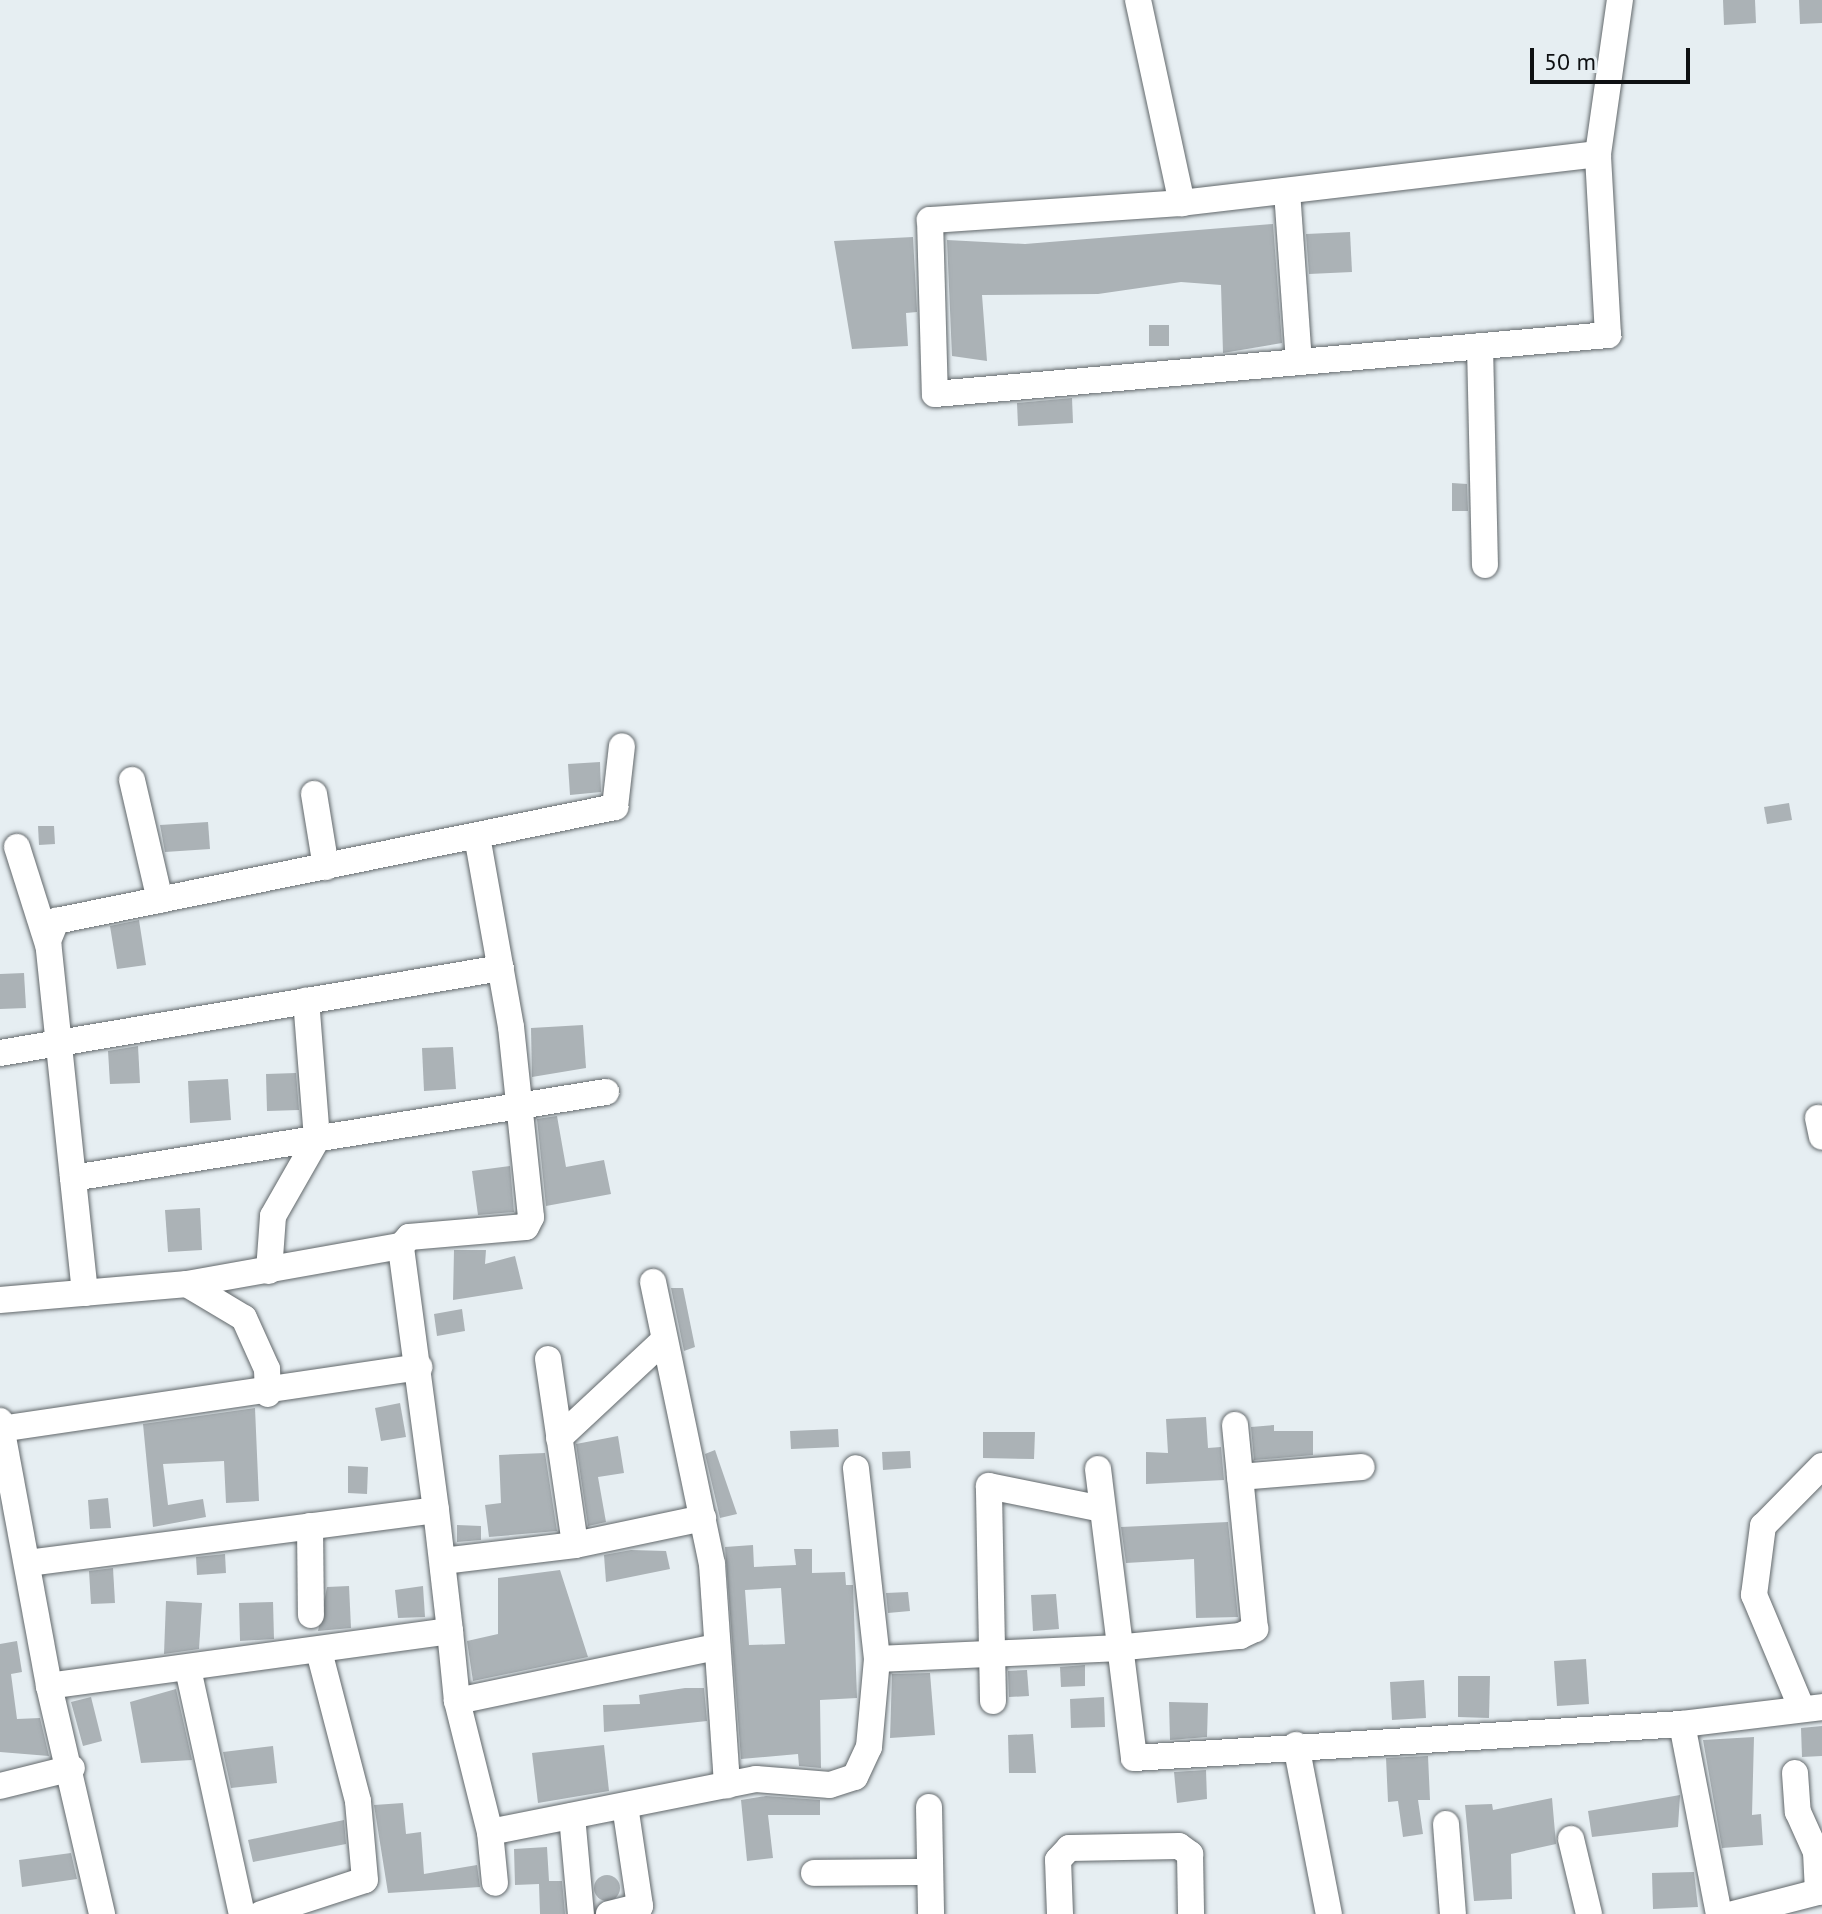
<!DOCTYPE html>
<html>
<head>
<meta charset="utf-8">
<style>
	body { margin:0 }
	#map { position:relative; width:1822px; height:1914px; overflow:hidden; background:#e6eef2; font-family:"PT Sans",sans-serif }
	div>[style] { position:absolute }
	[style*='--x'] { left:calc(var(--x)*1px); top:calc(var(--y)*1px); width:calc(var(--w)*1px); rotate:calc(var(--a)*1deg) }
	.building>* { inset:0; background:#abb2b6 }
	.round { border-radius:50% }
	.roads { filter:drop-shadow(0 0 2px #62686b) drop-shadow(0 0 2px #62686b) }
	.minor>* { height:26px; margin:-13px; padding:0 13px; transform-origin:13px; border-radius:13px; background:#fff }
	span { translate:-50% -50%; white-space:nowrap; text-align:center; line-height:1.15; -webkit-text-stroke:7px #e6eef2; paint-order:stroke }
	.scale { position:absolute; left:1530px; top:48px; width:160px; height:36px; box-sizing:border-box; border:4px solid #0e1012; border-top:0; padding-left:10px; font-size:24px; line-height:28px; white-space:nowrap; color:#0e1012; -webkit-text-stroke:6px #e6eef2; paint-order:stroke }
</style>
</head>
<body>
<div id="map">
	<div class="building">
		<i style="clip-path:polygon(1723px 0,1755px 0,1756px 23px,1724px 25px)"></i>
		<i style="clip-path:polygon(1799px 0,1822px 0,1822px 23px,1800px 24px)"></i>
		<i style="clip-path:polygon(1273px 224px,1282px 343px,1223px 353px,1221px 285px,1181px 282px,1098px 294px,982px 295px,987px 361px,952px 356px,947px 240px,1025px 244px)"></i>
		<i style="clip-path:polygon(1350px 232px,1352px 272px,1309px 274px,1306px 234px)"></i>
		<i style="clip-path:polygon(913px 237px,917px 312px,906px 313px,908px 346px,852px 349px,834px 241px)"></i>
		<i style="clip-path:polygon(1149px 325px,1169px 325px,1169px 346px,1149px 346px)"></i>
		<i style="clip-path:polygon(1072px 398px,1073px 423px,1018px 426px,1017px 403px)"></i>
		<i style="clip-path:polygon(1452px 483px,1467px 484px,1468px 511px,1452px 511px)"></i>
		<i style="clip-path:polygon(600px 762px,601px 792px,570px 795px,568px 764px)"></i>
		<i style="clip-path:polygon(1789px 803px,1792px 820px,1767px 824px,1764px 807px)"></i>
		<i style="clip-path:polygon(208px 822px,210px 849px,165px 852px,160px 825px)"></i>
		<i style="clip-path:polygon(38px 826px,54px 826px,55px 844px,39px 845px)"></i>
		<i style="clip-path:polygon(139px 920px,146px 965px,117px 969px,110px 926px)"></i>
		<i style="clip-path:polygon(24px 973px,26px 1008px,0 1009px,0 974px)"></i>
		<i style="clip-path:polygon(583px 1025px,586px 1068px,532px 1077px,531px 1028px)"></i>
		<i style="clip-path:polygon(138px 1046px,140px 1083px,110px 1084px,108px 1051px)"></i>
		<i style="clip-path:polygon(453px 1047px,456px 1089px,424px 1091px,422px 1048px)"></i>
		<i style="clip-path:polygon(296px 1073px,299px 1110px,267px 1111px,266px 1074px)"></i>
		<i style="clip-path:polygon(228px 1079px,231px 1120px,190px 1123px,188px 1081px)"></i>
		<i style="clip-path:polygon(557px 1116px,566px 1167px,604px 1160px,611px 1194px,546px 1206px,537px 1119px)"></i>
		<i style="clip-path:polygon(510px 1166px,514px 1212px,478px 1215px,472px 1171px)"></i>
		<i style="clip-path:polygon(200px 1208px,202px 1250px,168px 1252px,165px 1210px)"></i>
		<i style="clip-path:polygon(454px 1250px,486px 1250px,485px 1264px,515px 1256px,523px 1289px,453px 1300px)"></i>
		<i style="clip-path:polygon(671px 1288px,683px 1288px,695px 1347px,684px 1351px)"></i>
		<i style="clip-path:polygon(462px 1309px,465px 1331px,437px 1336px,434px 1314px)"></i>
		<i style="clip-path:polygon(400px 1403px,406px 1437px,381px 1441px,375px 1408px)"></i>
		<i style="clip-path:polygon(255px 1408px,259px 1501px,226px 1503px,224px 1461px,163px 1464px,168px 1505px,203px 1499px,206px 1517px,153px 1527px,143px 1424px)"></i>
		<i style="clip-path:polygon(1206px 1417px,1208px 1448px,1221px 1447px,1224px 1480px,1146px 1484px,1146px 1452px,1168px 1453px,1166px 1419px)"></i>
		<i style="clip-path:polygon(1274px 1425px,1274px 1431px,1313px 1431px,1313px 1455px,1254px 1460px,1251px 1427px)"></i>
		<i style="clip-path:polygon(838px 1429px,839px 1447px,791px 1449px,790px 1431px)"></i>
		<i style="clip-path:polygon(983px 1432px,1035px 1432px,1034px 1459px,983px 1458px)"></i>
		<i style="clip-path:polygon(618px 1436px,624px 1473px,598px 1477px,606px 1522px,588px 1526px,576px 1444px)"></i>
		<i style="clip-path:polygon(715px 1450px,737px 1514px,720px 1518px,705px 1454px)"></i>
		<i style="clip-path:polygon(910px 1451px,911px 1468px,883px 1470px,882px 1452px)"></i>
		<i style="clip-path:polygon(545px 1453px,557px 1531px,489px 1537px,485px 1505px,501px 1503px,499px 1455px)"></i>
		<i style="clip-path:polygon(348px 1466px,368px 1467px,367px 1494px,348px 1493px)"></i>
		<i style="clip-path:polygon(108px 1498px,111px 1528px,90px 1529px,88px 1500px)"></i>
		<i style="clip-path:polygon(1228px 1522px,1238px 1617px,1196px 1618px,1194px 1559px,1126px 1563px,1121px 1527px)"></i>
		<i style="clip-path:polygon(457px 1525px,481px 1526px,481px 1540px,457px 1542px)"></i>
		<i style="clip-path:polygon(evenodd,753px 1545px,754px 1567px,796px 1565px,794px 1549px,812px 1549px,812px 1573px,845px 1572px,846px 1585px,853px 1585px,857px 1698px,820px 1700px,821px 1768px,799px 1766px,798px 1754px,741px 1759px,725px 1547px,753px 1545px,781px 1588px,785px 1644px,749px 1645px,745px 1590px,781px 1588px)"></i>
		<i style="clip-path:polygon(631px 1550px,666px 1551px,670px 1569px,606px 1582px,604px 1555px)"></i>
		<i style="clip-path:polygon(225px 1554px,226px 1573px,197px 1575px,196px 1557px)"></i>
		<i style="clip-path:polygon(113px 1568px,115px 1603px,91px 1604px,89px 1571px)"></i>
		<i style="clip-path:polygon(560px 1570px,588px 1657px,473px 1681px,467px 1641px,498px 1634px,498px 1578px)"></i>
		<i style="clip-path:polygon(349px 1586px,351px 1628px,318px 1631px,327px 1587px)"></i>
		<i style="clip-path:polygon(423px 1586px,425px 1617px,398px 1618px,395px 1590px)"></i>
		<i style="clip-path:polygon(908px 1592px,910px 1611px,888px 1613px,886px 1593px)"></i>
		<i style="clip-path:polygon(1056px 1594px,1059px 1629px,1033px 1631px,1031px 1595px)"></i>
		<i style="clip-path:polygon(166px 1601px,202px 1603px,199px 1649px,164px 1654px)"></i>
		<i style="clip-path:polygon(273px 1602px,274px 1639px,240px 1641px,239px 1603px)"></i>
		<i style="clip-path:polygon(17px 1641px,22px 1672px,11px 1674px,17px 1719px,40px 1718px,49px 1756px,0 1752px,0 1644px)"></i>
		<i style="clip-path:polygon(1586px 1659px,1589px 1704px,1557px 1706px,1554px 1661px)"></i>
		<i style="clip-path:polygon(1085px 1665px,1085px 1686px,1061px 1687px,1060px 1667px)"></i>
		<i style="clip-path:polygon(1027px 1670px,1029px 1696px,1009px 1697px,1008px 1671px)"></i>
		<i style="clip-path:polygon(930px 1673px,935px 1735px,890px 1738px,892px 1674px)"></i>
		<i style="clip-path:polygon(1458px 1676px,1490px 1676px,1489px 1718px,1458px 1717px)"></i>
		<i style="clip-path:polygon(1424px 1680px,1426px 1718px,1392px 1720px,1390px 1682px)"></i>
		<i style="clip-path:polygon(685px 1688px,704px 1688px,707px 1721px,604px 1732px,603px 1705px,640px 1704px,639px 1695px)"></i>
		<i style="clip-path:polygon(176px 1689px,192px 1760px,141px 1763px,130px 1702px)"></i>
		<i style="clip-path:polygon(91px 1697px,102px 1741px,83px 1746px,71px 1702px)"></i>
		<i style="clip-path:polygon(1104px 1697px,1105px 1727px,1071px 1728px,1070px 1699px)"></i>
		<i style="clip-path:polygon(1169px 1702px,1208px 1703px,1207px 1737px,1170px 1740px)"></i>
		<i style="clip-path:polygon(1822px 1726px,1822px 1756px,1802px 1757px,1801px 1728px)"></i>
		<i style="clip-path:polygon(1033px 1734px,1036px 1773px,1009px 1773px,1008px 1735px)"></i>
		<i style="clip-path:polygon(1754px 1737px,1752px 1815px,1761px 1814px,1763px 1845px,1722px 1848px,1703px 1740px)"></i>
		<i style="clip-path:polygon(604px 1745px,609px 1791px,538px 1803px,532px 1753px)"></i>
		<i style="clip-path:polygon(273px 1746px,277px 1783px,231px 1788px,223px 1752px)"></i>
		<i style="clip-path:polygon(1428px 1756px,1430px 1800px,1418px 1800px,1423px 1834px,1403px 1837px,1398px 1801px,1388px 1802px,1386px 1758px)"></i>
		<i style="clip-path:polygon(1206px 1770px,1207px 1799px,1177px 1803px,1174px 1772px)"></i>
		<i style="clip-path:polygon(1680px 1795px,1678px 1827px,1592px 1837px,1588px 1811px)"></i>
		<i style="clip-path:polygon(766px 1796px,820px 1800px,820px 1815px,768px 1815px,773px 1858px,747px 1861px,741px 1800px)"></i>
		<i style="clip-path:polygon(1552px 1798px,1556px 1844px,1511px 1854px,1512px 1899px,1474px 1901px,1465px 1805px,1492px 1804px,1493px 1810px)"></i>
		<i style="clip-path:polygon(403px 1803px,406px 1834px,421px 1832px,424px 1874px,477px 1865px,480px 1887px,388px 1893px,374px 1805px)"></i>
		<i style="clip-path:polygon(344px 1820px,346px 1844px,253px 1862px,248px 1840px)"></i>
		<i style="clip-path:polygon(547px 1847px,549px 1881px,562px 1881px,565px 1914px,540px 1914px,539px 1884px,515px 1885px,514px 1849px)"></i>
		<i style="clip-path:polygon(71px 1853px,77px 1879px,22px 1887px,19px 1860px)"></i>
		<i style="clip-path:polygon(1694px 1872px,1698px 1907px,1653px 1909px,1652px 1873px)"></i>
		<i class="round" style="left:594px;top:1875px;width:26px;height:26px"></i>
	</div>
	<div class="roads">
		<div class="minor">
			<i style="--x:1138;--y:0;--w:208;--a:77.8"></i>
			<i style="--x:1598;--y:154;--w:419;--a:173.3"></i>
			<i style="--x:1182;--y:203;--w:253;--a:176.1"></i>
			<i style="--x:930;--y:220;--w:174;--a:88.4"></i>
			<i style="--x:935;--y:394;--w:676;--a:-5.01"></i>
			<i style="--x:1608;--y:335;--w:181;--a:-93.2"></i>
			<i style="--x:1598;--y:154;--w:156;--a:-81.9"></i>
			<i style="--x:1287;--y:191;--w:171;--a:86"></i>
			<i style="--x:1480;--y:346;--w:219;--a:88.7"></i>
			<i style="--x:132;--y:780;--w:123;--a:76.9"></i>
			<i style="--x:314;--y:794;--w:74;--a:80.7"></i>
			<i style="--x:17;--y:847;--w:103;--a:72.4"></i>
			<i style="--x:0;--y:1053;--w:508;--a:-9.63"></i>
			<i style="--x:1818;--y:1118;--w:19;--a:78"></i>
			<i style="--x:73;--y:1178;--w:540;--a:-9.17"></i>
			<i style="--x:269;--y:1271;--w:55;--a:-85.8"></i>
			<i style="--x:273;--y:1216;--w:89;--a:-60.3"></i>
			<i style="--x:317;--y:1139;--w:139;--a:-94.5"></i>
			<i style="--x:653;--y:1282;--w:288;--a:78.2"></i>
			<i style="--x:712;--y:1564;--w:222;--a:86.1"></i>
			<i style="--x:187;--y:1284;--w:217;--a:-10.1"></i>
			<i style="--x:85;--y:1293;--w:354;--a:-96"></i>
			<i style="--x:48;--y:941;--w:22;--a:-68"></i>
			<i style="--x:56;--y:921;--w:571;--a:-11.53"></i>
			<i style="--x:615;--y:807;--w:61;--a:-83.5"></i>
			<i style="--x:0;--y:1300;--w:188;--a:-4.9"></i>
			<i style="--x:187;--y:1284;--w:66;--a:30.8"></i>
			<i style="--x:244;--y:1318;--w:56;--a:65.7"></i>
			<i style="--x:267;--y:1369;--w:25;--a:88"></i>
			<i style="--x:548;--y:1359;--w:188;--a:81.7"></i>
			<i style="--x:0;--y:1421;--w:269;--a:79.5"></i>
			<i style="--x:49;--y:1686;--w:234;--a:76.9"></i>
			<i style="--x:0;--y:1429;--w:424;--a:-8.4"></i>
			<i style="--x:559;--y:1438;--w:139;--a:-43"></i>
			<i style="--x:1098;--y:1469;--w:291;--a:82.9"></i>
			<i style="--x:1134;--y:1758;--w:549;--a:-3.55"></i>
			<i style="--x:1682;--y:1724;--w:141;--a:-6.9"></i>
			<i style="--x:1240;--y:1477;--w:122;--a:-4.7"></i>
			<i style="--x:436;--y:1510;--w:266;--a:-97.6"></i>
			<i style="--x:401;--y:1246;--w:12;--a:-48"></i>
			<i style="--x:409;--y:1237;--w:117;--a:-4.9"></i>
			<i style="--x:526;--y:1227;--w:11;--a:-63"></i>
			<i style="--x:531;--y:1217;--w:191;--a:-96"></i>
			<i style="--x:511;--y:1027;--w:194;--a:-100.1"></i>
			<i style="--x:310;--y:1526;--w:89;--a:89.4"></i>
			<i style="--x:443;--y:1561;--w:133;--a:-6.9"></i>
			<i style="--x:575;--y:1545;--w:131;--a:-11.9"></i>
			<i style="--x:28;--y:1563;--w:411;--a:-7.4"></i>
			<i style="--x:436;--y:1510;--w:122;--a:83.4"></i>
			<i style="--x:450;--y:1631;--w:405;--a:172.2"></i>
			<i style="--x:450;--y:1631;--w:70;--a:84.3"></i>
			<i style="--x:457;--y:1701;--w:135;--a:75.9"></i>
			<i style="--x:490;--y:1832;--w:271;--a:-11.3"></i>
			<i style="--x:756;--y:1779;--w:74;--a:4.6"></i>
			<i style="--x:830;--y:1785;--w:26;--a:-18"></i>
			<i style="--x:855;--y:1777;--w:33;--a:-65"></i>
			<i style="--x:869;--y:1747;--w:88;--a:-84.8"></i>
			<i style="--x:877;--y:1659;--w:192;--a:-96.3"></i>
			<i style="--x:877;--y:1659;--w:238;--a:-2.6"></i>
			<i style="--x:1115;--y:1648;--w:126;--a:-5.5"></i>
			<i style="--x:1240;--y:1636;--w:17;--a:-25"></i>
			<i style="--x:1255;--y:1629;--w:205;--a:-95.6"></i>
			<i style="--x:188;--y:1669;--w:251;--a:77.6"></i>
			<i style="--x:457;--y:1701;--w:265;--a:-11.8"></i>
			<i style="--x:993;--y:1701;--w:215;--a:-91.1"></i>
			<i style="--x:989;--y:1486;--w:115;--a:11.5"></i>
			<i style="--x:1802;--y:1709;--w:124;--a:-112.8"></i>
			<i style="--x:1754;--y:1595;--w:70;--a:-82.6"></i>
			<i style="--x:1763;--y:1526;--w:84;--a:-45.5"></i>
			<i style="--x:1682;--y:1724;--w:194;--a:79"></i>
			<i style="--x:1296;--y:1745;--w:172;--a:79"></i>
			<i style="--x:1795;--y:1773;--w:39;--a:86"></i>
			<i style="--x:1798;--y:1812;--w:44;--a:65.8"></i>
			<i style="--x:1816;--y:1852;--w:40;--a:87.1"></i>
			<i style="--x:0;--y:1786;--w:74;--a:-14"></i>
			<i style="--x:929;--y:1807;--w:107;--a:88.9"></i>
			<i style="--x:572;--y:1816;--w:98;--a:84.8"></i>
			<i style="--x:1446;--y:1824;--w:90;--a:85.6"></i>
			<i style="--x:490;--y:1832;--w:51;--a:84.4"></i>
			<i style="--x:1571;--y:1839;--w:77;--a:76.5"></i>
			<i style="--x:814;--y:1873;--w:116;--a:-0.5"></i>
			<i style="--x:261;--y:1914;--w:109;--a:-18.1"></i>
			<i style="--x:365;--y:1880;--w:79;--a:-95.1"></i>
			<i style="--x:358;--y:1801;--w:155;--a:-104.6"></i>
			<i style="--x:609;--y:1914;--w:32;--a:-14"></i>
			<i style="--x:640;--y:1906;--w:101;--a:-98.5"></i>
			<i style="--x:1060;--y:1914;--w:54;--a:-92.1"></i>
			<i style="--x:1058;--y:1860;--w:16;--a:-47"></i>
			<i style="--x:1069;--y:1848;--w:110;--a:-1"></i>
			<i style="--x:1179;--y:1846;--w:14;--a:36"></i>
			<i style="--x:1190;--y:1854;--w:60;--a:89"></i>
			<i style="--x:1733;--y:1914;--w:92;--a:-14.5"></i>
		</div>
	</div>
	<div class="scale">50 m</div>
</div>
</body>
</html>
